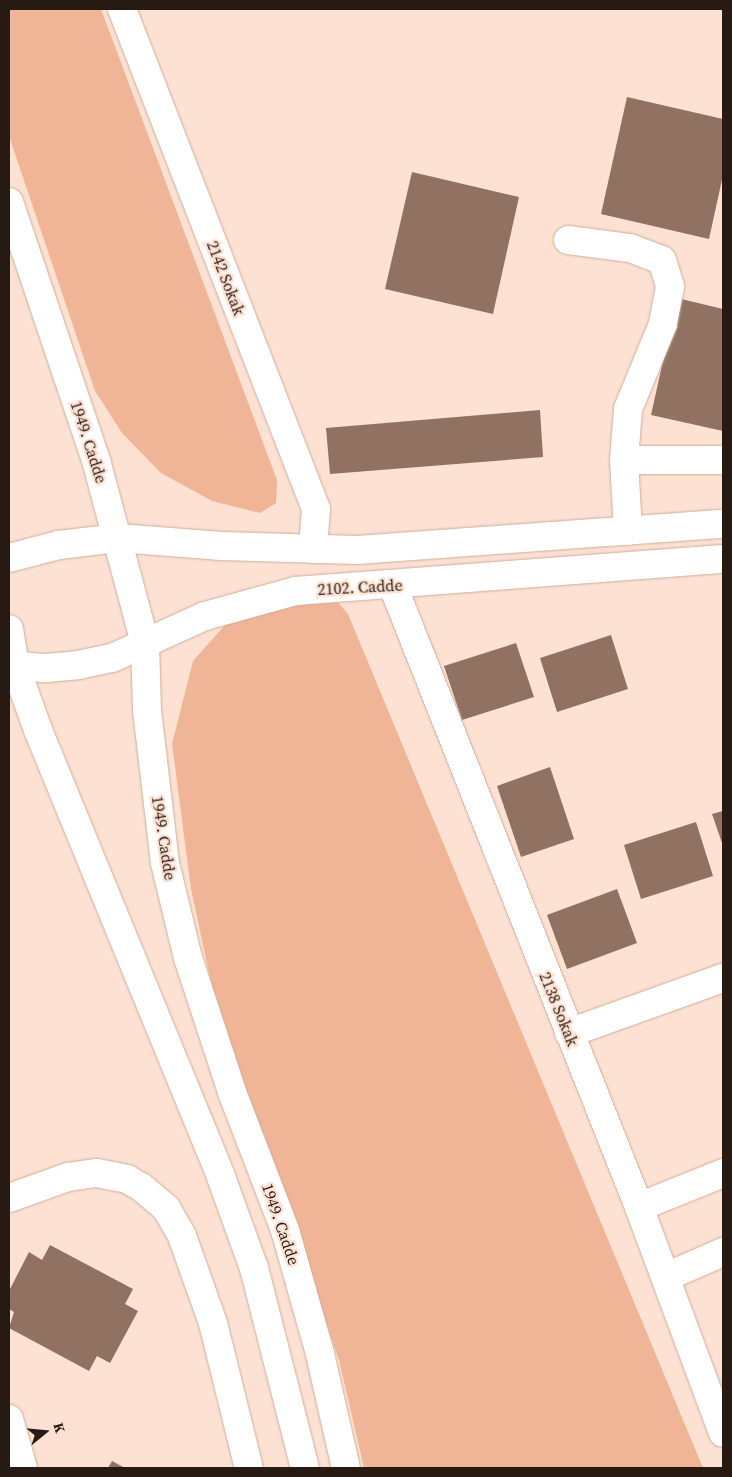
<!DOCTYPE html>
<html>
<head>
<meta charset="utf-8">
<style>
	body { margin:0 }
	#map { position:relative; width:732px; height:1477px; overflow:hidden; background:#fde1d2; font-family:"Source Serif 4",serif }
	div>[style] { position:absolute }
	[style*='--x'] { left:calc(var(--x)*1px); top:calc(var(--y)*1px); width:calc(var(--w)*1px); rotate:calc(var(--a)*1deg) }
	.green>* { inset:0; background:#f0b597 }
	.building>* { inset:0; background:#917262 }
	.roads { filter:drop-shadow(0 0 1px #d0ae9d) drop-shadow(0 0 1px #d0ae9d) }
	.minor>* { height:28px; margin:-14px; padding:0 14px; transform-origin:14px; border-radius:14px; background:#fff }
	span { translate:-50% -50%; white-space:nowrap; text-align:center; line-height:1.15; -webkit-text-stroke:4.5px #fde1d2; paint-order:stroke }
	.street-label { font-size:16px; color:#261a13 }
	.frame { position:absolute; inset:0; border:10px solid #261a13; pointer-events:none }
	.north { position:absolute; left:20px; top:1407px; width:50px; height:50px; -webkit-text-stroke:4px #fde1d2; paint-order:stroke; rotate:73deg; font-size:14px; font-weight:700; line-height:20px; text-align:center; color:#261a13 }
	.north::after { content:''; display:block; margin:auto; width:18px; height:22px; background:#261a13; clip-path:polygon(50% 0,100% 100%,50% 72%,0 100%) }
</style>
</head>
<body>
<div id="map">
	<div class="green">
		<i style="clip-path:polygon(9px 9px,101px 9px,277px 480px,276px 503px,260px 513px,212px 501px,161px 473px,122px 433px,95px 391px,9px 136px)"></i>
		<i style="clip-path:polygon(329px 592px,348px 614px,703px 1468px,364px 1468px,339px 1360px,215px 1001px,191px 889px,172px 744px,193px 661px,226px 624px)"></i>
	</div>
	<div class="building">
		<i style="clip-path:polygon(627px 97px,723px 119px,723px 175px,709px 239px,601px 214px)"></i>
		<i style="clip-path:polygon(412px 172px,519px 197px,493px 314px,385px 289px)"></i>
		<i style="clip-path:polygon(677px 298px,723px 309px,723px 431px,651px 415px)"></i>
		<i style="clip-path:polygon(540px 410px,543px 457px,330px 474px,326px 428px)"></i>
		<i style="clip-path:polygon(611px 635px,628px 689px,557px 712px,540px 658px)"></i>
		<i style="clip-path:polygon(516px 643px,534px 697px,462px 720px,444px 666px)"></i>
		<i style="clip-path:polygon(550px 767px,574px 839px,521px 857px,497px 786px)"></i>
		<i style="clip-path:polygon(723px 811px,723px 846px,712px 814px)"></i>
		<i style="clip-path:polygon(696px 822px,713px 876px,641px 899px,624px 845px)"></i>
		<i style="clip-path:polygon(617px 889px,637px 943px,567px 969px,547px 915px)"></i>
		<i style="clip-path:polygon(50px 1245px,133px 1289px,125px 1304px,138px 1311px,110px 1363px,97px 1356px,89px 1371px,9px 1328px,14px 1312px,9px 1309px,9px 1291px,29px 1252px,42px 1260px)"></i>
		<i style="clip-path:polygon(112px 1461px,125px 1468px,108px 1468px)"></i>
	</div>
	<div class="roads">
		<div class="minor">
			<i style="--x:122;--y:9;--w:536;--a:68.79"></i>
			<i style="--x:316;--y:509;--w:40;--a:94.3"></i>
			<i style="--x:9;--y:202;--w:276;--a:71.4"></i>
			<i style="--x:97;--y:464;--w:185;--a:75"></i>
			<i style="--x:145;--y:643;--w:67;--a:88.3"></i>
			<i style="--x:147;--y:710;--w:154;--a:83.3"></i>
			<i style="--x:165;--y:863;--w:98;--a:76.4"></i>
			<i style="--x:188;--y:958;--w:141;--a:71.8"></i>
			<i style="--x:232;--y:1092;--w:148;--a:69"></i>
			<i style="--x:285;--y:1230;--w:129;--a:74.2"></i>
			<i style="--x:320;--y:1354;--w:117;--a:77.2"></i>
			<i style="--x:568;--y:240;--w:63;--a:7.4"></i>
			<i style="--x:630;--y:248;--w:34;--a:21"></i>
			<i style="--x:662;--y:260;--w:28;--a:73"></i>
			<i style="--x:670;--y:287;--w:38;--a:101"></i>
			<i style="--x:663;--y:324;--w:92;--a:112.4"></i>
			<i style="--x:628;--y:409;--w:51;--a:94.5"></i>
			<i style="--x:624;--y:460;--w:71;--a:86.8"></i>
			<i style="--x:624;--y:460;--w:99;--a:0"></i>
			<i style="--x:9;--y:558;--w:52;--a:-14.6"></i>
			<i style="--x:59;--y:545;--w:59;--a:-6.8"></i>
			<i style="--x:118;--y:538;--w:104;--a:4.4"></i>
			<i style="--x:222;--y:546;--w:135;--a:1.7"></i>
			<i style="--x:357;--y:550;--w:367;--a:-4.1"></i>
			<i style="--x:393;--y:586;--w:668;--a:68.39"></i>
			<i style="--x:639;--y:1207;--w:241;--a:69.6"></i>
			<i style="--x:9;--y:629;--w:37;--a:81"></i>
			<i style="--x:15;--y:666;--w:68;--a:70.2"></i>
			<i style="--x:38;--y:730;--w:483;--a:67.7"></i>
			<i style="--x:221;--y:1177;--w:97;--a:70.1"></i>
			<i style="--x:254;--y:1268;--w:206;--a:75.7"></i>
			<i style="--x:9;--y:665;--w:37;--a:5"></i>
			<i style="--x:46;--y:668;--w:32;--a:-5"></i>
			<i style="--x:78;--y:665;--w:35;--a:-12"></i>
			<i style="--x:112;--y:658;--w:102;--a:-24.3"></i>
			<i style="--x:205;--y:616;--w:94;--a:-15.4"></i>
			<i style="--x:296;--y:591;--w:428;--a:-4.3"></i>
			<i style="--x:569;--y:1033;--w:164;--a:-19.7"></i>
			<i style="--x:9;--y:1198;--w:63;--a:-19.6"></i>
			<i style="--x:68;--y:1177;--w:29;--a:-8"></i>
			<i style="--x:97;--y:1173;--w:31;--a:11"></i>
			<i style="--x:127;--y:1179;--w:16;--a:30"></i>
			<i style="--x:141;--y:1187;--w:33;--a:40"></i>
			<i style="--x:166;--y:1208;--w:32;--a:60"></i>
			<i style="--x:182;--y:1236;--w:92;--a:70.4"></i>
			<i style="--x:213;--y:1323;--w:149;--a:76.1"></i>
			<i style="--x:639;--y:1207;--w:91;--a:-22"></i>
			<i style="--x:666;--y:1277;--w:62;--a:-23.7"></i>
			<i style="--x:9;--y:1419;--w:51;--a:74.1"></i>
		</div>
	</div>
	<div class="street-label">
		<span style="left:226px;top:278px;rotate:69deg">2142 Sokak</span>
		<span style="left:89px;top:442px;rotate:72deg">1949. Cadde</span>
		<span style="left:360px;top:587px;rotate:-3deg">2102. Cadde</span>
		<span style="left:164px;top:838px;rotate:81deg">1949. Cadde</span>
		<span style="left:559px;top:1009px;rotate:68deg">2138 Sokak</span>
		<span style="left:281px;top:1224px;rotate:71deg">1949. Cadde</span>
	</div>
	<div class="frame"></div>
	<div class="north">K</div>
</div>
</body>
</html>
